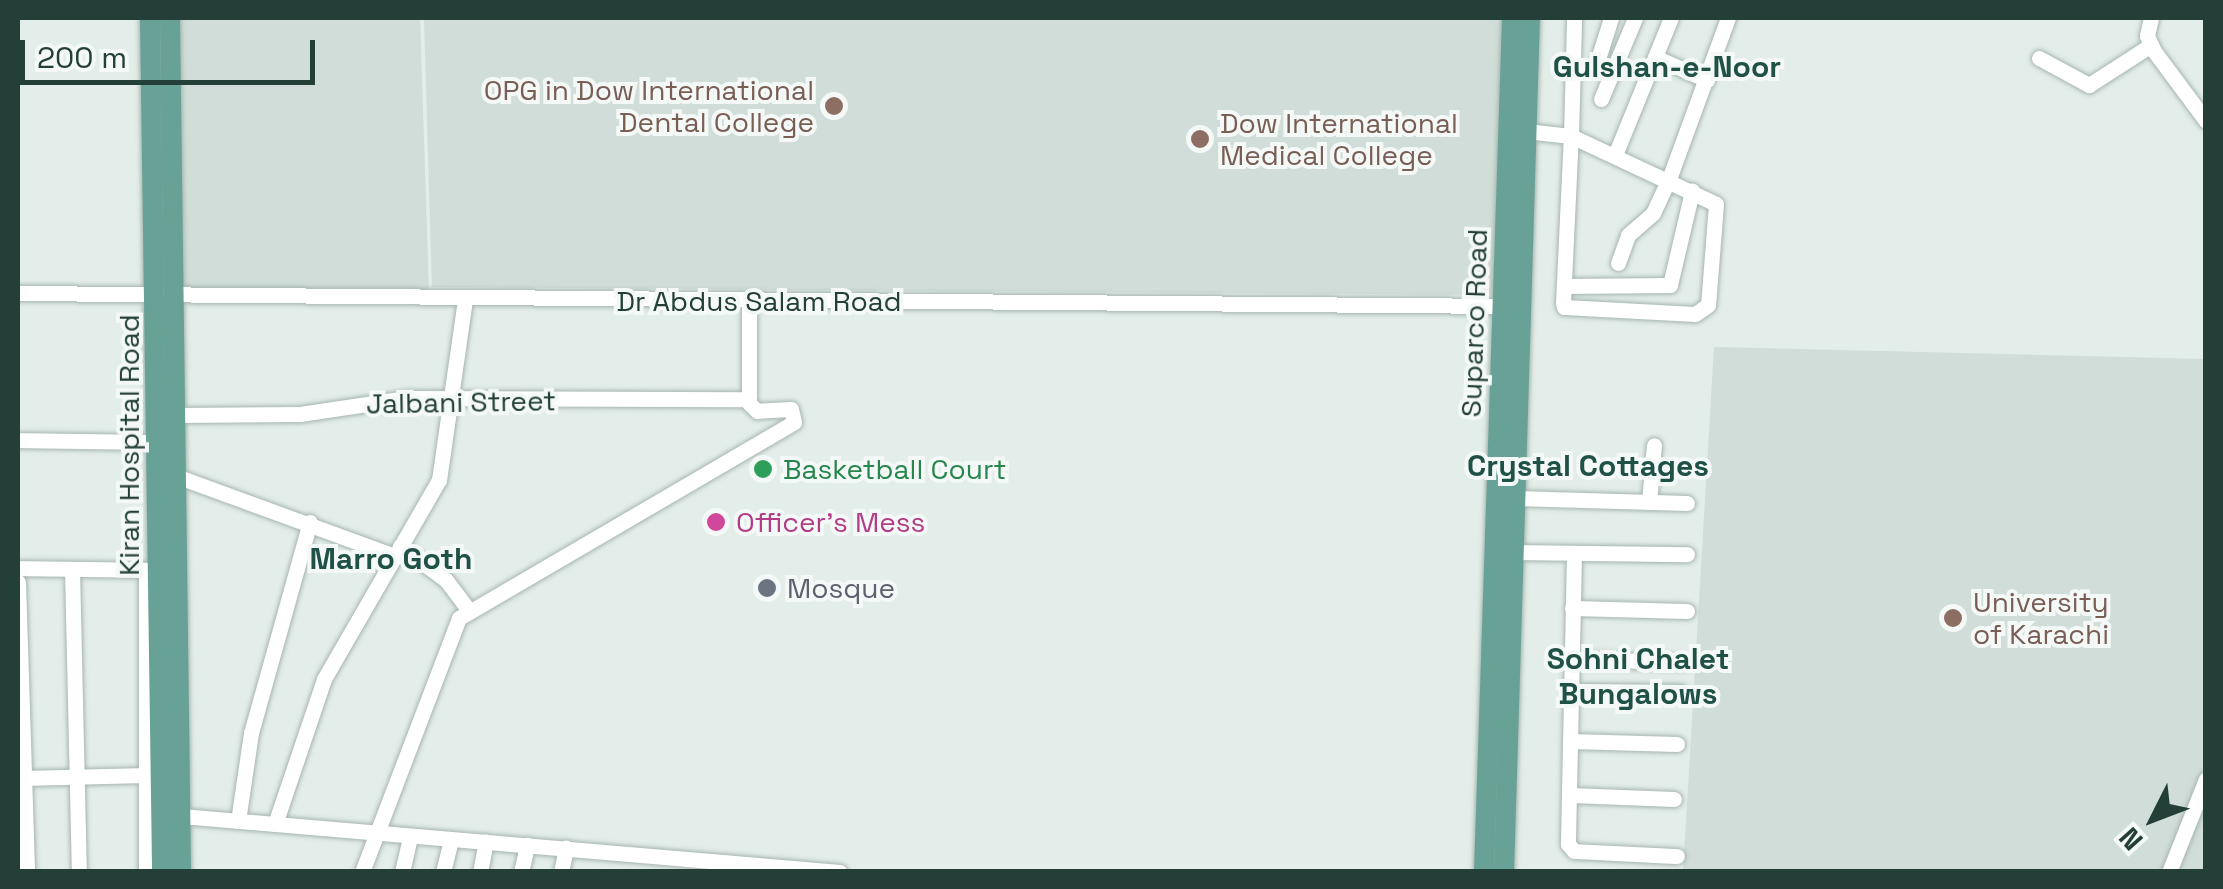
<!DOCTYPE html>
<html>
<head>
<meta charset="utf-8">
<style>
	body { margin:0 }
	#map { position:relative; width:2223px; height:889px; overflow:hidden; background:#e3ede9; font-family:"Space Grotesk",sans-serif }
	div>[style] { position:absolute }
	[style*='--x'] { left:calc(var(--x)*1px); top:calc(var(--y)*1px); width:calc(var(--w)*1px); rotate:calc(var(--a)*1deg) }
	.built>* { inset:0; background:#d1ddd8 }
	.roads { filter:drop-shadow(0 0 2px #a6b5b0) drop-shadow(0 0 2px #a6b5b0) }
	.minor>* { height:15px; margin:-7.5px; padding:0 7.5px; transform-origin:7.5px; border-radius:7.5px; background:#fff }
	.major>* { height:20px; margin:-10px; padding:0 10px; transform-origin:10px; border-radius:10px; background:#68a296 }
	.dots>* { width:28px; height:28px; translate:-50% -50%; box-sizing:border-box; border:5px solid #f4f9f7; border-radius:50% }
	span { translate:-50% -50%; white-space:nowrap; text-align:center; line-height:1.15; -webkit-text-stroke:8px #f4f9f7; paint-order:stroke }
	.education-label { font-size:28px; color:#785e54 }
	.right { translate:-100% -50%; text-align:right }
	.left { translate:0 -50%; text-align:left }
	.street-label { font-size:28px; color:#233f38 }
	.leisure-label { font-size:28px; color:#27864d }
	.hotel-label { font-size:28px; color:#b23c85 }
	.worship-label { font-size:28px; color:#5b616d }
	.neighbourhood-label { font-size:30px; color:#1f5147; font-weight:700 }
	.frame { position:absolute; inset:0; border:20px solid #233f38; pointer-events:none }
	.north { position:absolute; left:2103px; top:769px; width:100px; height:100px; -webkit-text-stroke:8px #f4f9f7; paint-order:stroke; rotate:228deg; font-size:28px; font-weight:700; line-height:40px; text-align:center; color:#233f38 }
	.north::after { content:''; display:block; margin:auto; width:35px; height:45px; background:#233f38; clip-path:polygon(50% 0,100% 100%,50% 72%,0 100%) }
	.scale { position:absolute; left:20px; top:40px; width:295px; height:45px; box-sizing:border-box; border:5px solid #233f38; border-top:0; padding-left:12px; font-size:30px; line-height:35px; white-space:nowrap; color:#233f38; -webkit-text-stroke:8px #f4f9f7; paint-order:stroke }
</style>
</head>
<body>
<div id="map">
	<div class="built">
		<i style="clip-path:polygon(169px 18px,420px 18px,429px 296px,174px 294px)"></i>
		<i style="clip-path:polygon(424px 18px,1512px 18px,1503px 295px,432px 287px)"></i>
		<i style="clip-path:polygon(1714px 347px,2205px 359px,2205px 871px,1683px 872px)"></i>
	</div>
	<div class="roads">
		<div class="minor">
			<i style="--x:2151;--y:18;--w:18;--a:103"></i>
			<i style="--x:2147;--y:36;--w:17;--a:65"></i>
			<i style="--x:2154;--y:51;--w:87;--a:53.4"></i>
			<i style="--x:1655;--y:57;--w:57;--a:23.9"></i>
			<i style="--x:2039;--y:58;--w:57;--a:28.4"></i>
			<i style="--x:2089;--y:85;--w:74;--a:-32.8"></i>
			<i style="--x:1598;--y:59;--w:43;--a:-72.4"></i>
			<i style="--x:1601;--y:99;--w:88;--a:-67.2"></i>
			<i style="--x:1526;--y:131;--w:45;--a:6.3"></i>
			<i style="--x:1571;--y:136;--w:160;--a:25.1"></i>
			<i style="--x:1716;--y:204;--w:101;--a:94.5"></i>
			<i style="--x:1708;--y:305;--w:16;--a:145"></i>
			<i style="--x:1695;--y:314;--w:131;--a:-176.9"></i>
			<i style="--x:1564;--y:307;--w:4;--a:-104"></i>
			<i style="--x:1563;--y:303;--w:167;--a:-87.3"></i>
			<i style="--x:1571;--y:136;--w:118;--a:-88.5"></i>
			<i style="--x:1615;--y:155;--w:148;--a:-67.8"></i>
			<i style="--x:1618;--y:263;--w:30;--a:-70"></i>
			<i style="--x:1628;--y:235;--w:33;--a:-41"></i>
			<i style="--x:1653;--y:213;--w:38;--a:-65"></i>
			<i style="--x:1669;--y:179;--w:171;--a:-69.9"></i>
			<i style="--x:1564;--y:286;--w:106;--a:-0.5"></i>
			<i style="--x:1670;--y:285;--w:97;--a:-76.8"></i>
			<i style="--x:18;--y:293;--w:1483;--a:0.5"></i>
			<i style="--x:175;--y:415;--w:125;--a:-0.5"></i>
			<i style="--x:300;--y:414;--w:108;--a:-8.5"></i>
			<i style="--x:407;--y:398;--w:341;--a:0.2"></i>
			<i style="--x:18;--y:440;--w:145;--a:0.8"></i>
			<i style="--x:176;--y:476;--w:233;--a:20.1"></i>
			<i style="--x:1515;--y:498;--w:172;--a:1.7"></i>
			<i style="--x:1649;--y:502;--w:57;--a:-85"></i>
			<i style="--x:400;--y:546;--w:57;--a:36.5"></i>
			<i style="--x:446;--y:580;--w:36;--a:53"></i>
			<i style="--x:1513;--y:552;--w:174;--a:0.7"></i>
			<i style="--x:1574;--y:554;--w:290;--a:91.2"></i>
			<i style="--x:1568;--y:844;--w:9;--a:49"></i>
			<i style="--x:1574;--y:851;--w:103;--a:2.8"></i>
			<i style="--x:18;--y:568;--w:135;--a:0.8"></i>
			<i style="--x:72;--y:569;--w:303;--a:88.7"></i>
			<i style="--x:146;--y:570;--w:302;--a:90"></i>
			<i style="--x:18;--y:582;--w:290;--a:88.2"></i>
			<i style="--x:1572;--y:608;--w:115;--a:1.5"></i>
			<i style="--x:1572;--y:659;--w:110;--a:1.6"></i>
			<i style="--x:1571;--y:691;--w:110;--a:0.5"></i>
			<i style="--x:1570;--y:741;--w:107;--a:1.6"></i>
			<i style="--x:18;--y:778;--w:133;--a:-1.3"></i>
			<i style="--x:1570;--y:795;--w:104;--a:2.2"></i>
			<i style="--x:181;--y:816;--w:661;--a:4.86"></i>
			<i style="--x:238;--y:821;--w:89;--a:-81.6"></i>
			<i style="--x:251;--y:733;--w:219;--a:-74.4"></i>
			<i style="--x:275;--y:824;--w:153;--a:-71.3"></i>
			<i style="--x:324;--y:679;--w:230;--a:-60"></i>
			<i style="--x:439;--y:480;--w:183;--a:-81.8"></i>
			<i style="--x:362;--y:872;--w:272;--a:-69.1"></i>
			<i style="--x:459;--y:618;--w:388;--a:-30.3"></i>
			<i style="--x:794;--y:422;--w:13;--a:-103"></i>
			<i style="--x:791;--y:409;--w:34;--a:177"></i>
			<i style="--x:757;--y:411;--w:11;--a:-135"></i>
			<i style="--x:749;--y:403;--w:102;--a:-90"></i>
			<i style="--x:402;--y:872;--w:36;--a:-77"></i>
			<i style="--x:443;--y:872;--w:33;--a:-76"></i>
			<i style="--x:480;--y:872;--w:31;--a:-79"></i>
			<i style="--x:521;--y:872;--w:28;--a:-77"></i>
			<i style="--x:561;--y:872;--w:25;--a:-78"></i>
			<i style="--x:2169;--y:872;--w:100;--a:-68.3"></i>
		</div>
		<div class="major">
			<i style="--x:150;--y:18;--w:854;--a:89.19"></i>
			<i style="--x:170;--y:18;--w:854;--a:89.26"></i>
			<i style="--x:1484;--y:872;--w:854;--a:-88.12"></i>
			<i style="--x:1504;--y:872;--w:854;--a:-88.26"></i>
		</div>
	</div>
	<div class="dots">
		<i style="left:834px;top:106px;background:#8d6e63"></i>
		<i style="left:1200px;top:139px;background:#8d6e63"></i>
		<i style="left:763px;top:469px;background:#2e9e5b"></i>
		<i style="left:716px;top:522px;background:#d1479c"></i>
		<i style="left:767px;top:588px;background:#6b7280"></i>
		<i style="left:1953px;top:618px;background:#8d6e63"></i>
	</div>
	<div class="education-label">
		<span class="right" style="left:814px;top:106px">OPG in Dow International<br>Dental College</span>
		<span class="left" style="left:1220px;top:139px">Dow International<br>Medical College</span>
		<span class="left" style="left:1973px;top:618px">University<br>of Karachi</span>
	</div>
	<div class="street-label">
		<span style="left:759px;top:301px">Dr Abdus Salam Road</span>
		<span style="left:1474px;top:323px;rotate:-88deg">Suparco Road</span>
		<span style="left:461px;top:402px;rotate:-1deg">Jalbani Street</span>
		<span style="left:129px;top:445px;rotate:-90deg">Kiran Hospital Road</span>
	</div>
	<div class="leisure-label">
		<span class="left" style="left:783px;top:469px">Basketball Court</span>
	</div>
	<div class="hotel-label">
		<span class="left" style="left:736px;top:522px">Officer's Mess</span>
	</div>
	<div class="worship-label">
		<span class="left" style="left:787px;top:588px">Mosque</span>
	</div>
	<div class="neighbourhood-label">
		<span style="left:1667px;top:67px">Gulshan-e-Noor</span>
		<span style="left:1588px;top:466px">Crystal Cottages</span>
		<span style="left:391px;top:559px">Marro Goth</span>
		<span style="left:1638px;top:676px">Sohni Chalet<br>Bungalows</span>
	</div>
	<div class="frame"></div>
	<div class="north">N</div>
	<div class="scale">200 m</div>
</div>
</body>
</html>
